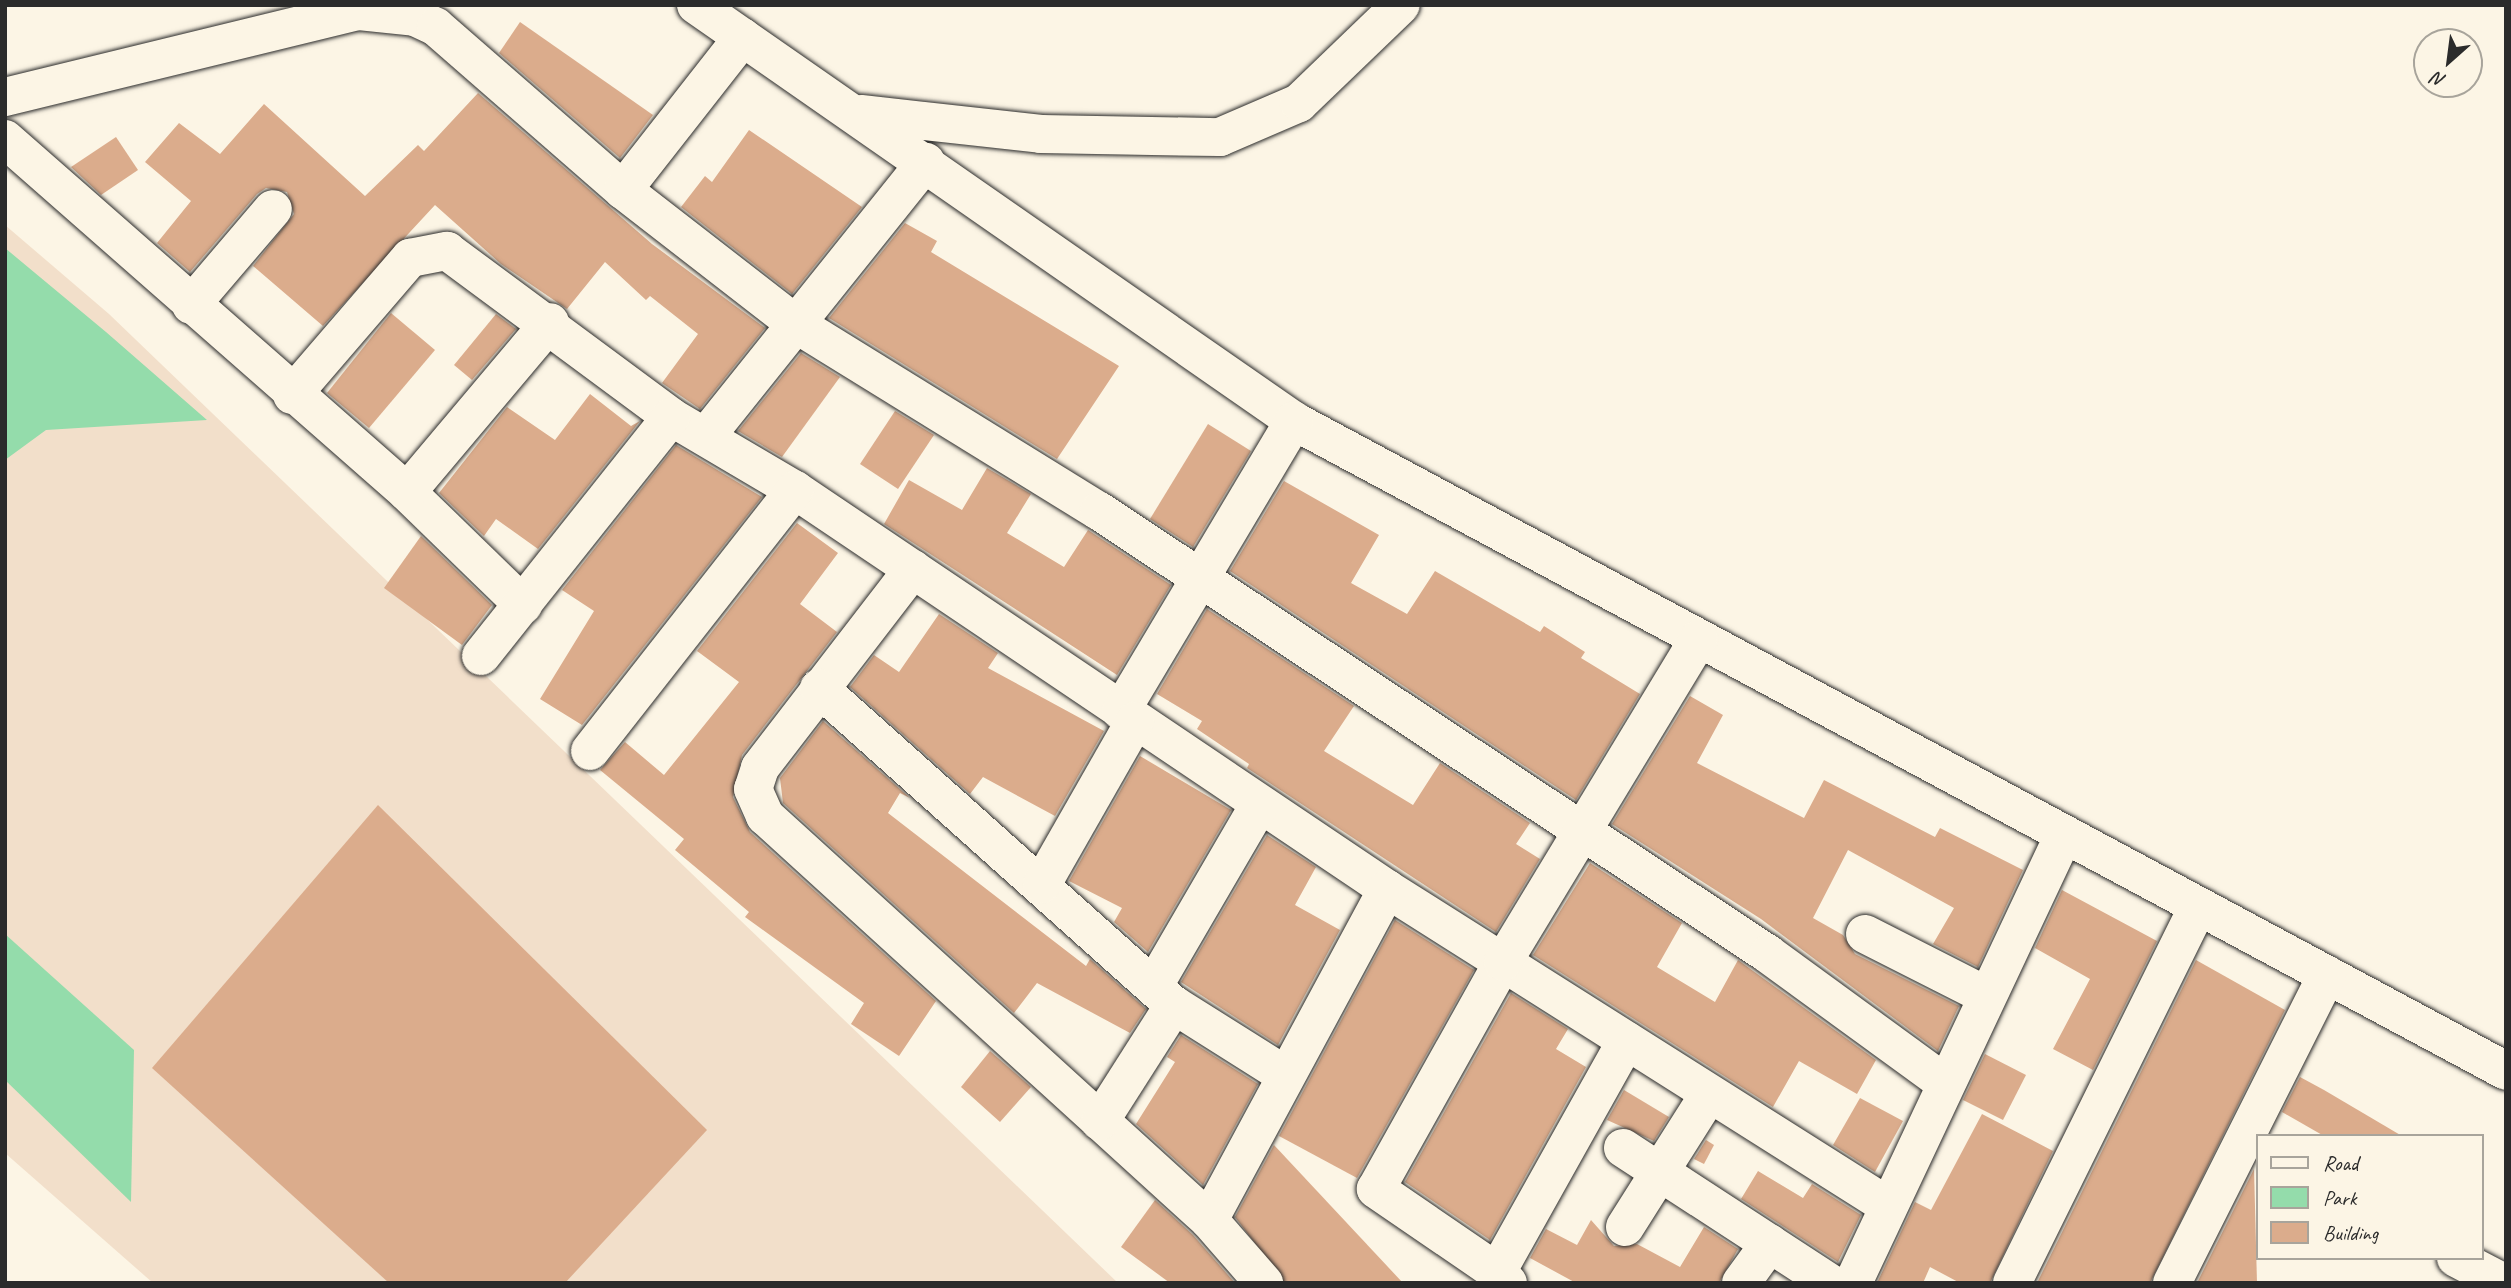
<!DOCTYPE html>
<html>
<head>
<meta charset="utf-8">
<style>
	body { margin:0 }
	#map { position:relative; width:2511px; height:1288px; overflow:hidden; background:#fcf5e5; font-family:Caveat,sans-serif }
	div>[style] { position:absolute }
	[style*='--x'] { left:calc(var(--x)*1px); top:calc(var(--y)*1px); width:calc(var(--w)*1px); rotate:calc(var(--a)*1deg) }
	.built>* { inset:0; background:#f2dfca }
	.green>* { inset:0; background:#94dcab }
	.building>* { inset:0; background:#dbac8c }
	.roads { filter:drop-shadow(0 0 2px #2b2b2b) drop-shadow(0 0 2px #2b2b2b) }
	.minor>* { height:38px; margin:-19px; padding:0 19px; transform-origin:19px; border-radius:19px; background:#fcf5e5 }
	span { translate:-50% -50%; white-space:nowrap; text-align:center; line-height:1.15; -webkit-text-stroke:7px #fcf5e5; paint-order:stroke }
	.frame { position:absolute; inset:0; border:7px solid #2b2b2b; pointer-events:none }
	.legend { position:absolute; left:2256px; top:1134px; width:228px; height:126px; box-sizing:border-box; background:#fcf5e5; border:2px solid #a8a49b; margin:0; padding:9px 12px; list-style:none; font-size:21px; color:#2b2b2b }
	.legend li { display:flex; align-items:center; gap:14px; height:35px }
	.legend b { width:35px; border:2px solid #a8a49b }
	.north { position:absolute; left:2413px; top:28px; width:70px; height:70px; box-sizing:border-box; background:#fcf5e5; border:2px solid #a8a49b; border-radius:50%; rotate:208deg; font-size:19px; font-weight:700; line-height:28px; text-align:center; color:#2b2b2b }
	.north::after { content:''; display:block; margin:auto; width:24px; height:32px; background:#2b2b2b; clip-path:polygon(50% 0,100% 100%,50% 72%,0 100%) }
</style>
</head>
<body>
<div id="map">
	<div class="built">
		<i style="clip-path:polygon(5px 225px,109px 314px,1118px 1283px,153px 1283px,5px 1153px)"></i>
	</div>
	<div class="green">
		<i style="clip-path:polygon(5px 248px,106px 332px,207px 420px,46px 430px,5px 460px)"></i>
		<i style="clip-path:polygon(5px 934px,134px 1050px,131px 1202px,5px 1080px)"></i>
	</div>
	<div class="building">
		<i style="clip-path:polygon(520px 22px,653px 115px,620px 158px,499px 53px)"></i>
		<i style="clip-path:polygon(478px 93px,652px 244px,765px 328px,700px 409px,662px 383px,698px 334px,650px 296px,646px 300px,605px 262px,567px 309px,501px 264px,435px 205px,323px 326px,253px 266px,294px 214px,287px 192px,266px 188px,257px 194px,190px 272px,157px 243px,191px 201px,145px 162px,179px 123px,220px 154px,264px 104px,365px 196px,418px 145px,424px 151px)"></i>
		<i style="clip-path:polygon(749px 130px,862px 207px,792px 294px,681px 207px,705px 176px,712px 182px)"></i>
		<i style="clip-path:polygon(116px 137px,138px 170px,101px 195px,71px 167px)"></i>
		<i style="clip-path:polygon(905px 223px,937px 241px,931px 252px,1119px 366px,1057px 459px,829px 318px)"></i>
		<i style="clip-path:polygon(391px 313px,435px 350px,369px 428px,327px 393px)"></i>
		<i style="clip-path:polygon(496px 314px,516px 329px,472px 380px,454px 365px)"></i>
		<i style="clip-path:polygon(801px 353px,840px 377px,782px 457px,738px 431px)"></i>
		<i style="clip-path:polygon(590px 394px,631px 426px,640px 421px,538px 549px,496px 519px,484px 536px,439px 493px,507px 407px,555px 440px)"></i>
		<i style="clip-path:polygon(895px 411px,934px 435px,898px 489px,860px 464px)"></i>
		<i style="clip-path:polygon(1208px 424px,1251px 451px,1193px 547px,1150px 519px)"></i>
		<i style="clip-path:polygon(676px 445px,762px 497px,582px 725px,540px 699px,594px 611px,562px 590px)"></i>
		<i style="clip-path:polygon(987px 468px,1031px 494px,1007px 533px,1064px 567px,1088px 530px,1171px 585px,1117px 675px,884px 524px,909px 480px,962px 510px)"></i>
		<i style="clip-path:polygon(1284px 481px,1379px 535px,1351px 583px,1407px 614px,1435px 571px,1540px 632px,1544px 626px,1585px 652px,1581px 658px,1640px 694px,1576px 800px,1230px 571px)"></i>
		<i style="clip-path:polygon(797px 523px,838px 553px,800px 604px,837px 632px,742px 755px,733px 797px,750px 832px,936px 1001px,899px 1056px,851px 1024px,864px 1003px,745px 917px,749px 912px,675px 850px,684px 839px,600px 770px,625px 742px,664px 775px,739px 682px,697px 651px)"></i>
		<i style="clip-path:polygon(421px 536px,492px 605px,462px 645px,384px 588px)"></i>
		<i style="clip-path:polygon(1207px 609px,1354px 706px,1324px 751px,1413px 805px,1440px 763px,1530px 823px,1516px 844px,1540px 859px,1496px 932px,1247px 768px,1249px 764px,1197px 729px,1202px 721px,1157px 694px)"></i>
		<i style="clip-path:polygon(939px 614px,998px 653px,988px 668px,1104px 731px,1055px 816px,983px 777px,970px 794px,850px 687px,874px 655px,899px 672px)"></i>
		<i style="clip-path:polygon(1690px 696px,1723px 715px,1697px 763px,1804px 818px,1824px 780px,1935px 837px,1940px 828px,2023px 870px,1978px 967px,1933px 944px,1954px 908px,1848px 850px,1813px 918px,1843px 935px,1855px 954px,1959px 1006px,1938px 1051px,1761px 919px,1612px 824px)"></i>
		<i style="clip-path:polygon(823px 721px,910px 798px,900px 793px,888px 813px,1086px 966px,1090px 959px,1146px 1009px,1130px 1033px,1037px 983px,1014px 1013px,783px 803px,780px 778px)"></i>
		<i style="clip-path:polygon(1140px 756px,1231px 810px,1148px 952px,1114px 922px,1122px 908px,1069px 881px)"></i>
		<i style="clip-path:polygon(378px 805px,707px 1130px,565px 1283px,389px 1283px,152px 1068px)"></i>
		<i style="clip-path:polygon(1267px 835px,1316px 867px,1295px 905px,1340px 930px,1278px 1045px,1181px 982px)"></i>
		<i style="clip-path:polygon(1590px 863px,1682px 923px,1657px 967px,1715px 1002px,1738px 960px,1876px 1060px,1857px 1094px,1799px 1061px,1773px 1107px,1533px 955px)"></i>
		<i style="clip-path:polygon(2062px 890px,2157px 941px,2093px 1070px,2053px 1049px,2090px 979px,2035px 948px)"></i>
		<i style="clip-path:polygon(1395px 920px,1474px 970px,1357px 1178px,1279px 1136px)"></i>
		<i style="clip-path:polygon(2196px 960px,2285px 1010px,2150px 1283px,2037px 1283px)"></i>
		<i style="clip-path:polygon(1511px 993px,1568px 1029px,1556px 1049px,1586px 1067px,1490px 1240px,1405px 1182px)"></i>
		<i style="clip-path:polygon(1181px 1035px,1258px 1084px,1203px 1185px,1136px 1124px,1175px 1062px,1167px 1057px)"></i>
		<i style="clip-path:polygon(990px 1051px,1031px 1087px,1000px 1122px,961px 1087px)"></i>
		<i style="clip-path:polygon(1985px 1054px,2026px 1075px,2003px 1120px,1963px 1100px)"></i>
		<i style="clip-path:polygon(2300px 1077px,2324px 1090px,2402px 1136px,2324px 1136px,2282px 1112px)"></i>
		<i style="clip-path:polygon(1624px 1090px,1669px 1117px,1654px 1141px,1607px 1120px)"></i>
		<i style="clip-path:polygon(1860px 1098px,1903px 1121px,1875px 1172px,1833px 1145px)"></i>
		<i style="clip-path:polygon(1982px 1114px,2053px 1151px,1990px 1283px,1960px 1283px,1930px 1267px,1923px 1283px,1877px 1283px,1915px 1202px,1931px 1210px)"></i>
		<i style="clip-path:polygon(1706px 1140px,1714px 1145px,1704px 1164px,1694px 1159px)"></i>
		<i style="clip-path:polygon(1274px 1145px,1403px 1283px,1285px 1283px,1235px 1217px)"></i>
		<i style="clip-path:polygon(2254px 1169px,2257px 1283px,2197px 1283px)"></i>
		<i style="clip-path:polygon(1758px 1171px,1803px 1198px,1812px 1184px,1861px 1215px,1838px 1262px,1741px 1199px)"></i>
		<i style="clip-path:polygon(1155px 1200px,1193px 1235px,1235px 1283px,1170px 1283px,1121px 1247px)"></i>
		<i style="clip-path:polygon(1591px 1220px,1614px 1246px,1637px 1244px,1680px 1267px,1704px 1227px,1738px 1249px,1719px 1283px,1576px 1283px,1530px 1258px,1546px 1229px,1577px 1245px)"></i>
	</div>
	<div class="roads">
		<div class="minor">
			<i style="--x:696;--y:5;--w:728;--a:34.82"></i>
			<i style="--x:1294;--y:421;--w:1375;--a:28.2"></i>
			<i style="--x:5;--y:97;--w:364;--a:-13.7"></i>
			<i style="--x:359;--y:11;--w:56;--a:6.1"></i>
			<i style="--x:415;--y:17;--w:23;--a:25"></i>
			<i style="--x:436;--y:27;--w:248;--a:41.1"></i>
			<i style="--x:623;--y:190;--w:219;--a:37.8"></i>
			<i style="--x:796;--y:324;--w:356;--a:31.7"></i>
			<i style="--x:1099;--y:511;--w:802;--a:33.51"></i>
			<i style="--x:1768;--y:954;--w:219;--a:36.1"></i>
			<i style="--x:861;--y:114;--w:181;--a:6.3"></i>
			<i style="--x:1041;--y:134;--w:179;--a:1"></i>
			<i style="--x:1220;--y:137;--w:86;--a:-23.3"></i>
			<i style="--x:1299;--y:103;--w:141;--a:-43.9"></i>
			<i style="--x:5;--y:139;--w:535;--a:41.29"></i>
			<i style="--x:407;--y:492;--w:162;--a:44.2"></i>
			<i style="--x:623;--y:190;--w:194;--a:-51.9"></i>
			<i style="--x:191;--y:305;--w:126;--a:-49.5"></i>
			<i style="--x:292;--y:395;--w:181;--a:-49.3"></i>
			<i style="--x:410;--y:258;--w:38;--a:-11"></i>
			<i style="--x:447;--y:251;--w:279;--a:36.5"></i>
			<i style="--x:671;--y:417;--w:144;--a:30.5"></i>
			<i style="--x:795;--y:490;--w:714;--a:33.98"></i>
			<i style="--x:1387;--y:889;--w:593;--a:32.32"></i>
			<i style="--x:707;--y:435;--w:350;--a:-51.3"></i>
			<i style="--x:407;--y:492;--w:222;--a:-49.9"></i>
			<i style="--x:913;--y:569;--w:251;--a:127.6"></i>
			<i style="--x:760;--y:768;--w:22;--a:108"></i>
			<i style="--x:753;--y:789;--w:30;--a:66"></i>
			<i style="--x:765;--y:816;--w:600;--a:42.3"></i>
			<i style="--x:1209;--y:1220;--w:376;--a:-61.7"></i>
			<i style="--x:481;--y:656;--w:305;--a:-51.5"></i>
			<i style="--x:819;--y:688;--w:476;--a:41.8"></i>
			<i style="--x:1174;--y:1005;--w:138;--a:122.5"></i>
			<i style="--x:1121;--y:711;--w:338;--a:-59.2"></i>
			<i style="--x:590;--y:751;--w:332;--a:-51.9"></i>
			<i style="--x:1042;--y:884;--w:188;--a:-60.3"></i>
			<i style="--x:1865;--y:934;--w:135;--a:26.9"></i>
			<i style="--x:1156;--y:982;--w:205;--a:-59.8"></i>
			<i style="--x:1174;--y:1005;--w:131;--a:32.2"></i>
			<i style="--x:1623;--y:1148;--w:247;--a:33.1"></i>
			<i style="--x:1209;--y:1220;--w:84;--a:48.9"></i>
			<i style="--x:1625;--y:1227;--w:157;--a:-57.7"></i>
			<i style="--x:2456;--y:1258;--w:54;--a:27.5"></i>
			<i style="--x:1497;--y:1272;--w:147;--a:-145.6"></i>
			<i style="--x:1376;--y:1189;--w:260;--a:-60.8"></i>
			<i style="--x:1503;--y:962;--w:378;--a:-58.8"></i>
			<i style="--x:1508;--y:1283;--w:16;--a:-135"></i>
			<i style="--x:1497;--y:1272;--w:265;--a:-60.8"></i>
			<i style="--x:1741;--y:1283;--w:49;--a:-54.1"></i>
			<i style="--x:1853;--y:1283;--w:496;--a:-64.8"></i>
			<i style="--x:2012;--y:1283;--w:419;--a:-63.7"></i>
			<i style="--x:2172;--y:1283;--w:345;--a:-63.3"></i>
		</div>
	</div>
	<div class="frame"></div>
	<ul class="legend">
	<li><b style="height:9px;background:#fcf5e5"></b>Road</li>
	<li><b style="height:19px;background:#94dcab"></b>Park</li>
	<li><b style="height:19px;background:#dbac8c"></b>Building</li>
	</ul>
	<div class="north">N</div>
</div>
</body>
</html>
